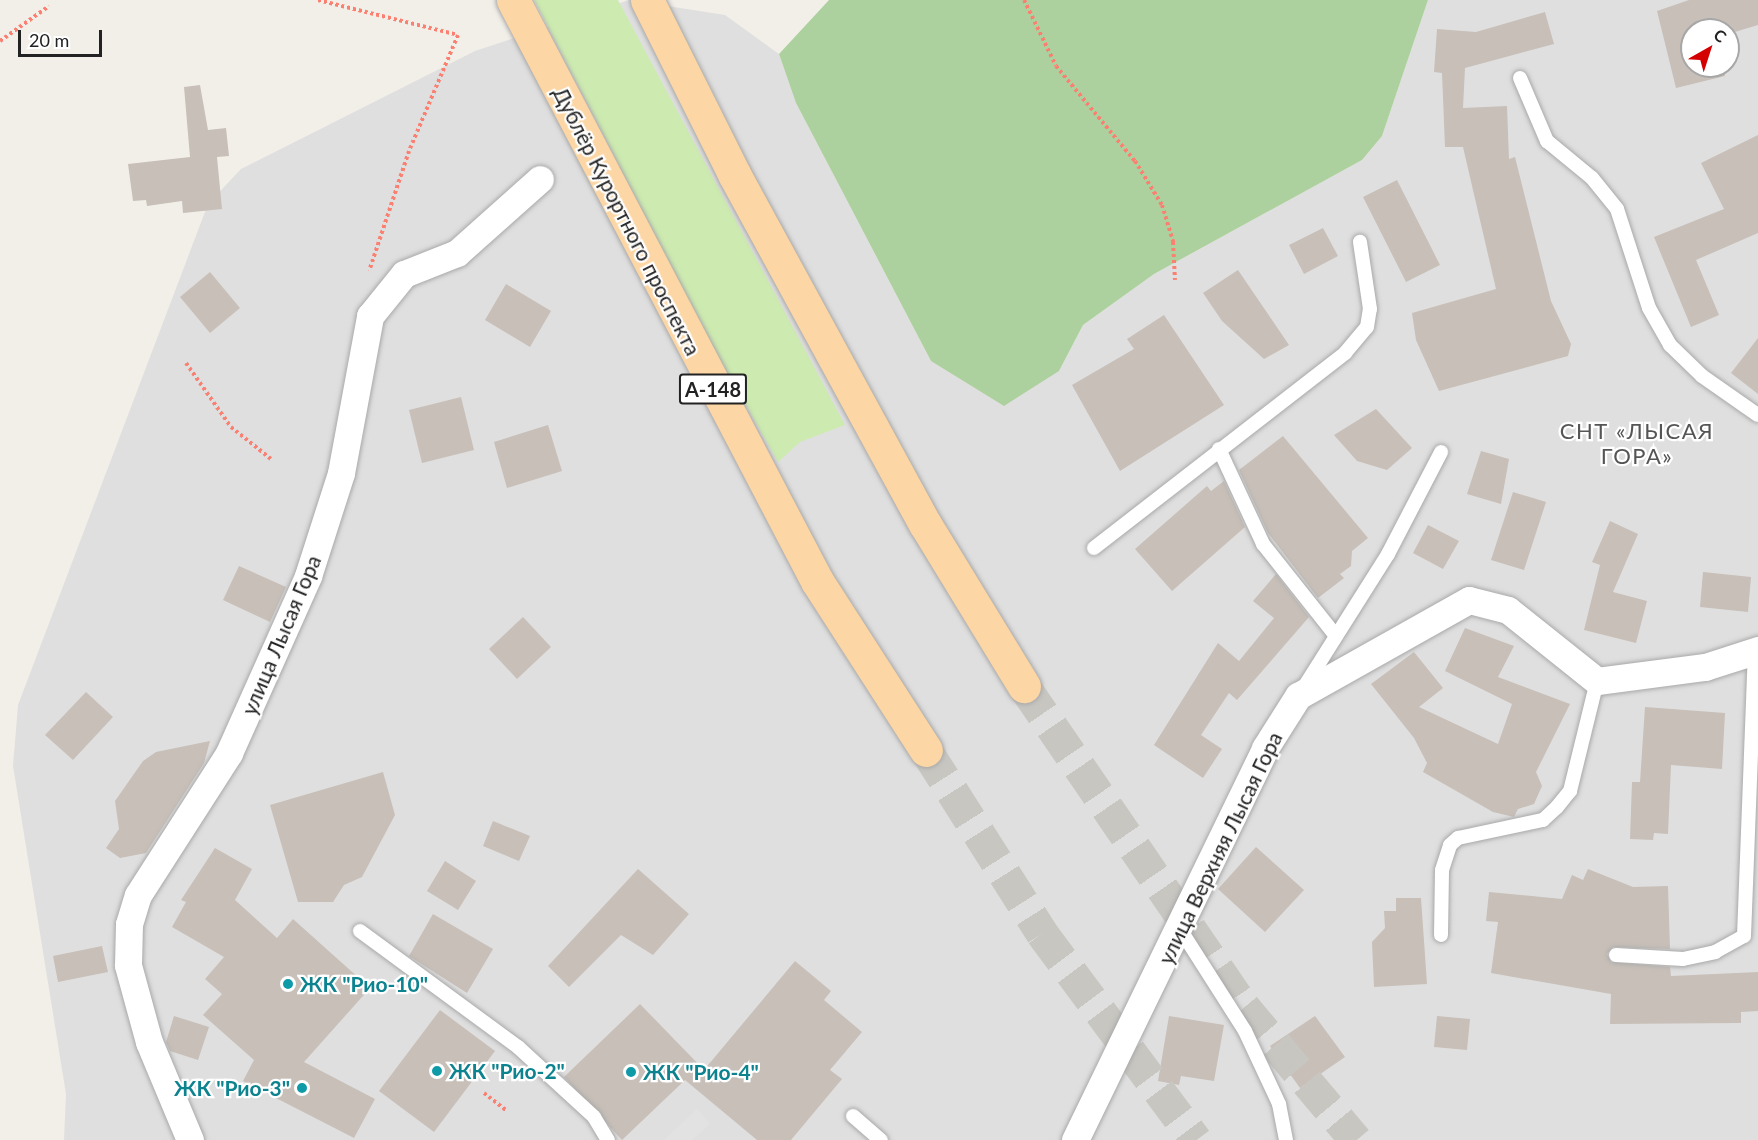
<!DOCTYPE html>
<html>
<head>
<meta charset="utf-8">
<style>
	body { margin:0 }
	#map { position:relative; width:1758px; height:1140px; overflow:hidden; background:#f2efe9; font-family:Lato,sans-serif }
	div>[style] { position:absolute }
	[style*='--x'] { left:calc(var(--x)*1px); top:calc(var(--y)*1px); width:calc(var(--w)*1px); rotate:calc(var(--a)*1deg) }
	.residential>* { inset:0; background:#e0dfdf }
	.grass>* { inset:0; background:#cdebb0 }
	.forest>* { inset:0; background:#add19e }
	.parking>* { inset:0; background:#e2e2e2 }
	.building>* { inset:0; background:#c7bfb8 }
	.primary-tunnel>* { height:33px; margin-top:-16.5px; transform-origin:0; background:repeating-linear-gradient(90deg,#c8c6c1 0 33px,transparent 0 49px) }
	.path>* { height:4px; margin-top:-2px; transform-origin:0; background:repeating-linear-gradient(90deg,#fa8072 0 3px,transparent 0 6px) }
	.roads { filter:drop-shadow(0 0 2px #a9a9a9) drop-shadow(0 0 2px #a9a9a9) }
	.lane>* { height:14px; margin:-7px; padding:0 7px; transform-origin:7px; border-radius:7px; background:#fff }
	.street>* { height:27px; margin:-13.5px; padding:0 13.5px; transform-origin:13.5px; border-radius:13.5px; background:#fff }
	.primary>* { height:33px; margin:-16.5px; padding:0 16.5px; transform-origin:16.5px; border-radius:16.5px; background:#fcd6a4 }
	.dots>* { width:16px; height:16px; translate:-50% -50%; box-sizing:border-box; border:3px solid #fff; border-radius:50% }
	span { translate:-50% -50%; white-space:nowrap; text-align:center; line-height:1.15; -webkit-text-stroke:4.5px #fff; paint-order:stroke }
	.shield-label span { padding:2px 4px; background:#fff; border:2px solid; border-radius:4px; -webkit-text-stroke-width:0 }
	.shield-label { font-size:20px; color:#222; font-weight:700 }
	.street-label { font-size:21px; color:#222 }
	.culture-label { font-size:21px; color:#0d838f; font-weight:700 }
	.left { translate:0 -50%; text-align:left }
	.right { translate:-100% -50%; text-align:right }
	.neighbourhood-label { font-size:22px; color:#555; letter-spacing:1.5px }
	.north { position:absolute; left:1680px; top:18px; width:60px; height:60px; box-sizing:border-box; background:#fff; border:2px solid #a7a7a7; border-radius:50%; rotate:39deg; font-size:16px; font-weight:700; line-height:24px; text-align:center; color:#222 }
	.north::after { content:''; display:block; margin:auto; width:21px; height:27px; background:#d40000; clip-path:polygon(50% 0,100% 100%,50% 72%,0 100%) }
	.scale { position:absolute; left:18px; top:30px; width:84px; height:27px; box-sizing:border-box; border:3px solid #222; border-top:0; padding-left:8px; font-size:18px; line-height:21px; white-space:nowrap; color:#222; -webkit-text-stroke:4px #fff; paint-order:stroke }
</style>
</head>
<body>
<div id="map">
	<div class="residential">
		<i style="clip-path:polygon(evenodd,629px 0,725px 15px,779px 54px,796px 103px,931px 361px,1059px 371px,1083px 325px,1154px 274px,1362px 160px,1382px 136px,1428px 0,1758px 0,1758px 1140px,64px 1140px,66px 1094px,13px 766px,18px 705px,208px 204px,241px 169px,475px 51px,629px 0,1692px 30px,1728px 30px,1728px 66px,1692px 66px,1692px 30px)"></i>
	</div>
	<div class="grass">
		<i style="clip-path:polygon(534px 0,618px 0,845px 425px,800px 442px,778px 462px,710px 342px)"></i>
	</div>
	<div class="forest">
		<i style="clip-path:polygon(829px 0,1428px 0,1382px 136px,1362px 160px,1154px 274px,1083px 325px,1059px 371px,1004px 406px,931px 361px,796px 103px,779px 54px)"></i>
	</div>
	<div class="parking">
		<i style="clip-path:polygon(697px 1109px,710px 1124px,692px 1140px,664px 1140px)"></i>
	</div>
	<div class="building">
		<i style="clip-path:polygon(1689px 0,1758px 0,1758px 25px,1728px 34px,1692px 30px,1692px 66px,1722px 66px,1725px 76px,1676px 88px,1657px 11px)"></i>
		<i style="clip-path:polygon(1545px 12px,1554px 44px,1465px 68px,1463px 108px,1507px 106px,1509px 159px,1515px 157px,1551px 301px,1571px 344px,1568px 356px,1439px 391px,1416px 340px,1412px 313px,1496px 289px,1463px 147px,1445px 147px,1442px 73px,1434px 72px,1437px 29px,1476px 32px)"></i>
		<i style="clip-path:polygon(200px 85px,208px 130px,226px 128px,229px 156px,217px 157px,222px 209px,183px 213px,182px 201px,147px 206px,146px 200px,133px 201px,128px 164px,190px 157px,184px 87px)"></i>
		<i style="clip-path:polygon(1758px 135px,1758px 233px,1696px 260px,1719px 315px,1691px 327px,1654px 237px,1724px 209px,1701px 163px)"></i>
		<i style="clip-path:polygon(1397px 180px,1440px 265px,1406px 282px,1363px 197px)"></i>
		<i style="clip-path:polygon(1323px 228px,1338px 256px,1304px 274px,1289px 245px)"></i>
		<i style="clip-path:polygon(1238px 270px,1289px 345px,1264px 359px,1222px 321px,1203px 293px)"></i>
		<i style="clip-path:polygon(210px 272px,240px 308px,210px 333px,180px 297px)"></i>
		<i style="clip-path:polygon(506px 284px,551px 311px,530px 347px,485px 320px)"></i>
		<i style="clip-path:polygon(1164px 315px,1224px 405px,1120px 471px,1072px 385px,1134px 349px,1127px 339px)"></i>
		<i style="clip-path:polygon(1758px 338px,1758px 394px,1731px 373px)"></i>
		<i style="clip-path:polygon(461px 397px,474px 450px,422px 463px,409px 410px)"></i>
		<i style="clip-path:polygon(1376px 409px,1412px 448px,1387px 470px,1357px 461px,1334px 435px)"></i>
		<i style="clip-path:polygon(548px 425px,562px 471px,507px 488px,494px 442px)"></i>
		<i style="clip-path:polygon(1283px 436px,1368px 538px,1352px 551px,1351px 566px,1340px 574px,1344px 578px,1318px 598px,1268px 533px,1239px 470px)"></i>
		<i style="clip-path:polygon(1481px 451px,1509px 459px,1501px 504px,1467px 494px)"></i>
		<i style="clip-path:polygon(1224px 481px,1245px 527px,1172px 591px,1135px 549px,1207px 486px,1211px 491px)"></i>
		<i style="clip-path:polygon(1513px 492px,1546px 502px,1524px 570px,1491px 560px)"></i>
		<i style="clip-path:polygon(1610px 521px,1638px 534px,1613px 592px,1647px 601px,1636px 643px,1584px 630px,1600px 565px,1592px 562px)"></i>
		<i style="clip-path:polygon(1428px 525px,1459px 541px,1443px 569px,1413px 553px)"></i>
		<i style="clip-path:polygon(239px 566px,286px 587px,270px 622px,223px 600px)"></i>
		<i style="clip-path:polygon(1703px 572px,1751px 577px,1748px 612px,1700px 607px)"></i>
		<i style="clip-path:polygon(1276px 574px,1309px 617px,1237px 700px,1229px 693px,1201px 735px,1222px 749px,1203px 778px,1154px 745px,1218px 643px,1239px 661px,1274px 618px,1253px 601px)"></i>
		<i style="clip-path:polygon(523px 617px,551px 647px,517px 679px,489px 649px)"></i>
		<i style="clip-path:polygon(1465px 628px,1514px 646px,1498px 677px,1570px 704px,1536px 772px,1542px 786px,1534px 804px,1518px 809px,1514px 817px,1493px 812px,1423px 772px,1427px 763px,1414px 738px,1371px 684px,1414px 652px,1443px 688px,1419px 707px,1498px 744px,1512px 704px,1445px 671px)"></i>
		<i style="clip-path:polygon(86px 692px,113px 717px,73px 760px,45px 735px)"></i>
		<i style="clip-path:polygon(1645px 707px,1725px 713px,1722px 769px,1671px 765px,1668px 834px,1654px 833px,1653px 840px,1630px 839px,1632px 782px,1640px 782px)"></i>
		<i style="clip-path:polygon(210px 741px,204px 763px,146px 853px,120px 858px,106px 848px,119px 829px,115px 801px,143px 761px,156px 752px)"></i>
		<i style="clip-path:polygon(383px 772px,395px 815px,362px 877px,344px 885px,333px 902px,298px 902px,270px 805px)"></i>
		<i style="clip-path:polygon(493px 821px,530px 836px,519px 861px,483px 846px)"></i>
		<i style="clip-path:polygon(1256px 847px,1304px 890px,1265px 932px,1218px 889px)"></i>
		<i style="clip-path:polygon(215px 848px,252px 869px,235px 900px,277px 938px,293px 919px,370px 988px,304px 1062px,375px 1099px,354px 1138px,243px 1081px,254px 1060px,203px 1015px,222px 994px,205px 979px,224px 957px,172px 927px,186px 902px,181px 900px)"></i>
		<i style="clip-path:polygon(445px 861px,476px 881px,458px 910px,427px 891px)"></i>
		<i style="clip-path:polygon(638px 869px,689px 914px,653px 955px,621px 935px,569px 987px,548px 966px)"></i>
		<i style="clip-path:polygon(1588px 869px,1633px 887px,1668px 886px,1670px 949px,1613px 947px,1607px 954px,1611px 962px,1670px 967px,1671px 976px,1758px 972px,1758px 1011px,1741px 1012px,1741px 1023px,1610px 1024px,1611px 994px,1491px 973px,1498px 922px,1486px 921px,1489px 892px,1562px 899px,1572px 875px,1583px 880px)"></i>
		<i style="clip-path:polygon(1396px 898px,1421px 898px,1427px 984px,1374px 987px,1372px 942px,1385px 928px,1384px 911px,1396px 911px)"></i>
		<i style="clip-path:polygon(433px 914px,493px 949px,467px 993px,409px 956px)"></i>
		<i style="clip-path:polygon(102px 946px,108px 972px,58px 982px,53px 956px)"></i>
		<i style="clip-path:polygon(795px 961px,831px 991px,824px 1000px,862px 1032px,830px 1070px,842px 1079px,791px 1140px,757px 1140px,685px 1080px,622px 1140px,564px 1077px,640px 1004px,704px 1070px)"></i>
		<i style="clip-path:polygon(440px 1010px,495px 1051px,434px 1132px,379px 1091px)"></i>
		<i style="clip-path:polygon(174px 1016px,209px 1027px,198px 1060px,170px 1051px,166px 1042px)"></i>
		<i style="clip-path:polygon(1169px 1016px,1224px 1025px,1214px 1081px,1181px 1076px,1179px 1085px,1158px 1081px)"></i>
		<i style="clip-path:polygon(1315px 1016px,1345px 1057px,1300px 1088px,1270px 1046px)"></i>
		<i style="clip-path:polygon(1437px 1016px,1470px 1019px,1467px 1050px,1434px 1047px)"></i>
	</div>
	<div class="primary-tunnel">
		<i style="--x:1024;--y:686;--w:389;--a:55.6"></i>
		<i style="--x:1244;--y:1007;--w:174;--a:49.9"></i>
		<i style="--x:926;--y:750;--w:217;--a:57.6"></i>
		<i style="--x:1042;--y:933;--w:258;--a:53.4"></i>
	</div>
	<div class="path">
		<i style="--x:318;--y:0;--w:144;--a:14"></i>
		<i style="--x:458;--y:35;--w:126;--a:112.9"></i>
		<i style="--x:409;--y:151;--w:126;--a:108.4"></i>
		<i style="--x:1024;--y:0;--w:73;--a:64.1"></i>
		<i style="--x:1056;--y:66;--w:124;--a:50.3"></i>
		<i style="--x:1135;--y:161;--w:52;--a:58.5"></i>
		<i style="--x:1162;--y:205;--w:39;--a:73"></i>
		<i style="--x:1173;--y:242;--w:38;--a:87"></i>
		<i style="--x:0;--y:41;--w:60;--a:-35.5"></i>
		<i style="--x:186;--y:363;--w:78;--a:54.9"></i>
		<i style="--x:231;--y:427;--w:51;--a:38.7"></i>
		<i style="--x:484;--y:1093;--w:29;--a:38"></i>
	</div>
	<div class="roads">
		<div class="lane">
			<i style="--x:1520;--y:78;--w:69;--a:66.8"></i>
			<i style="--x:1547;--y:141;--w:58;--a:39.4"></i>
			<i style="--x:1592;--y:178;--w:40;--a:51"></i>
			<i style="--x:1617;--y:209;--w:104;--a:72.1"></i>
			<i style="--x:1649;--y:308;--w:43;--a:60.4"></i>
			<i style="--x:1670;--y:345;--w:45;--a:44.1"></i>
			<i style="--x:1702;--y:376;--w:68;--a:34.9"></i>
			<i style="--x:1219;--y:449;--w:105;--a:65.1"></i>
			<i style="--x:1263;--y:544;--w:117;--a:51.6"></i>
			<i style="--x:1094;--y:548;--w:318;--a:-37.8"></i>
			<i style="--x:1345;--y:353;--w:34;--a:-50"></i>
			<i style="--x:1367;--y:327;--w:18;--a:-81"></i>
			<i style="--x:1370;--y:309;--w:68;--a:-98.5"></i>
			<i style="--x:1304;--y:687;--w:157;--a:-57.7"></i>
			<i style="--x:1388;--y:554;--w:115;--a:-62.5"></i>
			<i style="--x:1180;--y:929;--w:121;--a:57.5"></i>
			<i style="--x:1245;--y:1031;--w:81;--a:65"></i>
			<i style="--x:1279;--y:1104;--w:37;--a:79"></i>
			<i style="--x:360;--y:931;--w:196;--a:36.3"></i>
			<i style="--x:518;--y:1047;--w:103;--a:42.6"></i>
			<i style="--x:594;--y:1117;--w:27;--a:59"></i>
			<i style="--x:1441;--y:935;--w:65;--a:-89.1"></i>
			<i style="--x:1442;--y:870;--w:26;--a:-72"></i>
			<i style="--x:1450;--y:845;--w:11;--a:-41"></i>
			<i style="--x:1458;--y:838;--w:87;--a:-12"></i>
			<i style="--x:1543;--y:820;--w:19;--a:-43"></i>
			<i style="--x:1557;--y:807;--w:21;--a:-51"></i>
			<i style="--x:1570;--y:791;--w:113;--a:-76.2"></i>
			<i style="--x:1616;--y:955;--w:67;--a:3.4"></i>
			<i style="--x:1683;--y:959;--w:33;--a:-12"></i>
			<i style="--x:1715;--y:952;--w:33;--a:-29"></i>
			<i style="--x:1744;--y:936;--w:285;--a:-87.8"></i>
			<i style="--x:853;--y:1116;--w:37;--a:41"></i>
		</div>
		<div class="street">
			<i style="--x:190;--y:1140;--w:106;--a:-112.7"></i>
			<i style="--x:149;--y:1042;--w:80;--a:-105.3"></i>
			<i style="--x:128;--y:965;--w:41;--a:-88.6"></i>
			<i style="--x:129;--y:924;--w:30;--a:-73"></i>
			<i style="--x:138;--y:895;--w:169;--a:-57.3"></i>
			<i style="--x:229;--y:753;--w:194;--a:-65.9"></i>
			<i style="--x:308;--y:576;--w:108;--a:-72.2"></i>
			<i style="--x:341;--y:473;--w:160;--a:-79.5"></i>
			<i style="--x:370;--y:316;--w:54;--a:-51"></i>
			<i style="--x:404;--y:274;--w:57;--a:-21.6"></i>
			<i style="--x:457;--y:253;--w:111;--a:-41.7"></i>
			<i style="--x:1075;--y:1140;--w:436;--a:-64.1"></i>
			<i style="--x:1265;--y:748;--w:62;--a:-57.6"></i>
			<i style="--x:1298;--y:696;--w:196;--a:-29.3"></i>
			<i style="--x:1469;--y:600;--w:40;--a:14.4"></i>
			<i style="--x:1508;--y:610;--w:114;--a:38.6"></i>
			<i style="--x:1597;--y:681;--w:109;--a:-7.4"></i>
			<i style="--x:1705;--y:667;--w:56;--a:-17.8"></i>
		</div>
		<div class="primary">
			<i style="--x:513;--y:0;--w:656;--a:62.38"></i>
			<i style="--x:817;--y:581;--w:201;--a:57.2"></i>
			<i style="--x:647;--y:0;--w:195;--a:63.4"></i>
			<i style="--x:734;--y:174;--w:399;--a:61.4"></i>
			<i style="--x:925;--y:524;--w:190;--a:58.6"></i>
		</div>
	</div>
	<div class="dots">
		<i style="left:288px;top:984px;background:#0f9aa8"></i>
		<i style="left:437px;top:1071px;background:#0f9aa8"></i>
		<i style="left:631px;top:1072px;background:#0f9aa8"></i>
		<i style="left:302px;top:1088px;background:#0f9aa8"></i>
	</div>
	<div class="shield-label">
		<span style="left:713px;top:389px">А-148</span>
	</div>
	<div class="street-label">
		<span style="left:627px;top:221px;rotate:63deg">Дублёр Курортного проспекта</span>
		<span style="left:281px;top:635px;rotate:-67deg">улица Лысая Гора</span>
		<span style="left:1220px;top:848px;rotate:-64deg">улица Верхняя Лысая Гора</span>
	</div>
	<div class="culture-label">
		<span class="left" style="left:300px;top:984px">ЖК "Рио-10"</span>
		<span class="left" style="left:449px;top:1071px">ЖК "Рио-2"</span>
		<span class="left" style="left:643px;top:1072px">ЖК "Рио-4"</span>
		<span class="right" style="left:290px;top:1088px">ЖК "Рио-3"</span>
	</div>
	<div class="neighbourhood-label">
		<span style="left:1637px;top:443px">СНТ «ЛЫСАЯ<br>ГОРА»</span>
	</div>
	<div class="north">С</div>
	<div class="scale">20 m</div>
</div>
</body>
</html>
